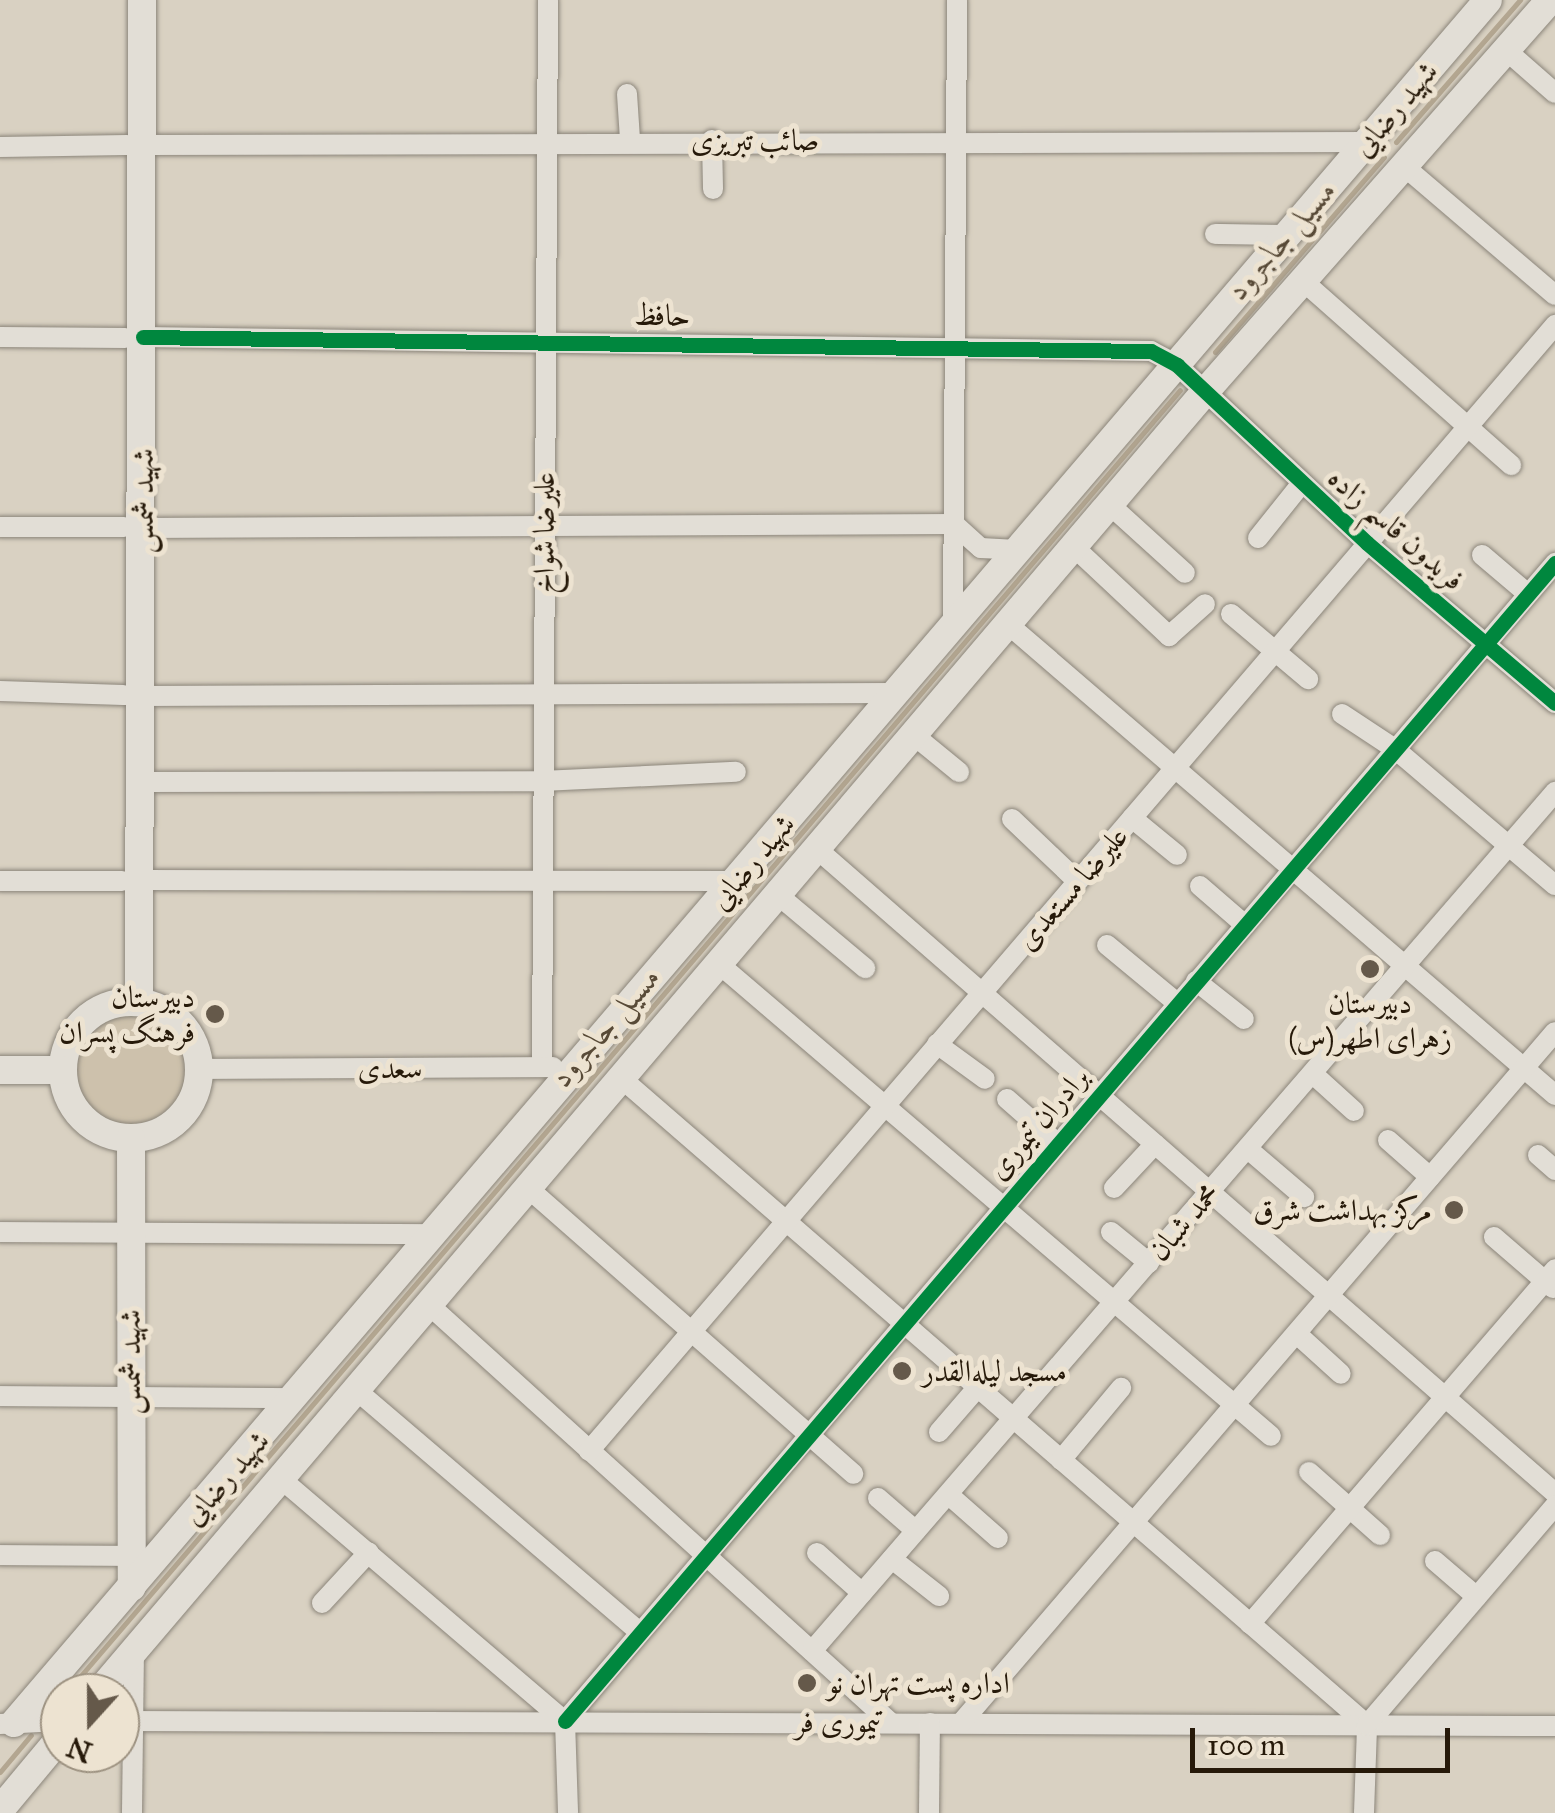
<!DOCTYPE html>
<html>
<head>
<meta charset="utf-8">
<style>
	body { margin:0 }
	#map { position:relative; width:1555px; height:1813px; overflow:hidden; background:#d9d1c2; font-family:"IM FELL Great Primer",Amiri,serif }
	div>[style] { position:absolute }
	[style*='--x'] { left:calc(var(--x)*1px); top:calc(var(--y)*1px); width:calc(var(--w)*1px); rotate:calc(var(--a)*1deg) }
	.green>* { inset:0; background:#cdc1ac }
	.round { border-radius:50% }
	.stream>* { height:5px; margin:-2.5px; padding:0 2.5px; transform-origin:2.5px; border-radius:2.5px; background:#b3a691 }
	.roads { filter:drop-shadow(0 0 2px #8b857a) drop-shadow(0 0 2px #8b857a) }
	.minor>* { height:20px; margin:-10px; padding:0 10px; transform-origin:10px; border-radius:10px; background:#e2ded6 }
	.secondary>* { height:28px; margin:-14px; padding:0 14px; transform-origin:14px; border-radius:14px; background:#e2ded6 }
	.secondary>.ring { margin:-14px; padding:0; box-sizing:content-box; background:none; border:28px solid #e2ded6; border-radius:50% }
	.cycleway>* { height:15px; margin:-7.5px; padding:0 7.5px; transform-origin:7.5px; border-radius:7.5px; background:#00873e }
	.dots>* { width:28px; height:28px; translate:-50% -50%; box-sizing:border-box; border:5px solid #ede3d1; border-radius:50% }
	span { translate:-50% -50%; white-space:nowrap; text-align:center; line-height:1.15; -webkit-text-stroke:10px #ede3d1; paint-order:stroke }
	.street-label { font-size:30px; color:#261909 }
	.poi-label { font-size:30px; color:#261909 }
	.right { translate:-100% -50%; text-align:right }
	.left { translate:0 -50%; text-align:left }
	.water-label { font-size:32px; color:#584a37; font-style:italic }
	.north { position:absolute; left:40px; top:1673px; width:100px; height:100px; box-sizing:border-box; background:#ede3d1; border:2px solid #9d9281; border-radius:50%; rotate:201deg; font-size:28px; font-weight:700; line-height:40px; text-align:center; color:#261909 }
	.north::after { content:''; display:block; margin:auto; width:35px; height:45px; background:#65594a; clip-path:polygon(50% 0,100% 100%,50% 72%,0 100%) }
	.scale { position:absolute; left:1190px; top:1728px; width:260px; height:45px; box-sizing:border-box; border:5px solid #261909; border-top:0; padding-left:12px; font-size:30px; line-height:35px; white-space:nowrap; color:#261909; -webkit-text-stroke:8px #ede3d1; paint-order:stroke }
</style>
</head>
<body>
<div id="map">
	<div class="green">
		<i class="round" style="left:74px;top:1012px;width:112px;height:112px"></i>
	</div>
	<div class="stream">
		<i style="--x:1396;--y:142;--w:189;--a:-48.9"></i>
		<i style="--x:1215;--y:352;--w:258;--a:-49.1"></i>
		<i style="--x:66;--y:1693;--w:1714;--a:-49.47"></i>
		<i style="--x:0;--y:1772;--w:48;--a:-50"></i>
	</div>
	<div class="roads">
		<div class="minor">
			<i style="--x:1506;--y:50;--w:65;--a:41.3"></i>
			<i style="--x:627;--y:94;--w:45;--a:86.2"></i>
			<i style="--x:712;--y:140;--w:49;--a:88.8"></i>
			<i style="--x:143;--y:145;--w:1224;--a:-0.14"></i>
			<i style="--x:0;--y:147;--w:127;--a:-0.9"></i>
			<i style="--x:1405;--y:167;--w:197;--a:40.5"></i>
			<i style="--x:1215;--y:234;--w:73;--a:0.8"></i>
			<i style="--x:1303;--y:281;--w:278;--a:41.5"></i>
			<i style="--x:0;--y:337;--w:125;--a:0.5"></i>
			<i style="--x:143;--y:337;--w:1008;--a:0.8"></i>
			<i style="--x:1151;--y:351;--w:30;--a:28"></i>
			<i style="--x:1177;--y:365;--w:260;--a:43.1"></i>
			<i style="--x:1367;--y:543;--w:247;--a:40.4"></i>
			<i style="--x:1110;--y:505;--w:101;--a:42.2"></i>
			<i style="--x:0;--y:527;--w:124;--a:0"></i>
			<i style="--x:143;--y:528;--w:811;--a:-0.28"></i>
			<i style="--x:954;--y:524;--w:36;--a:42"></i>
			<i style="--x:981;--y:548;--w:36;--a:3"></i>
			<i style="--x:1258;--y:538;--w:70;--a:-51.3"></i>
			<i style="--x:1075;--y:548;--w:129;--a:43.1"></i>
			<i style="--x:1169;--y:636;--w:48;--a:-41.6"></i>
			<i style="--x:1482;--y:555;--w:60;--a:40.3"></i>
			<i style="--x:1231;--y:614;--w:101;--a:40.2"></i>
			<i style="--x:953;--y:624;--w:624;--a:-89.63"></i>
			<i style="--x:1010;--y:626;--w:719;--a:40.71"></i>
			<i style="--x:0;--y:691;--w:123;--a:1.9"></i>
			<i style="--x:141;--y:696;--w:754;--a:-0.23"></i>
			<i style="--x:1342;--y:714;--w:64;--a:33.4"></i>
			<i style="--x:1395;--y:749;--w:210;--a:40.4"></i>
			<i style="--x:915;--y:736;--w:57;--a:39.3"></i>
			<i style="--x:141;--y:782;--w:401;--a:-0.1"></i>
			<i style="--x:542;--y:781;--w:194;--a:-2.7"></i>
			<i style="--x:1132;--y:818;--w:58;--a:39.4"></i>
			<i style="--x:1012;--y:819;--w:90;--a:43.6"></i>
			<i style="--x:817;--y:849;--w:979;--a:41.11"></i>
			<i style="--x:141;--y:880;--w:595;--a:0.1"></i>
			<i style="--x:0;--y:881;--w:122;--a:0"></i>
			<i style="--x:1200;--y:886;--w:60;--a:40.9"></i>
			<i style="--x:778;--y:895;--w:114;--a:40"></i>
			<i style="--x:1107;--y:945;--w:91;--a:39.6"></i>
			<i style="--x:719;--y:964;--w:726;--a:40.53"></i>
			<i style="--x:1196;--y:981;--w:61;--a:38.4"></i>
			<i style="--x:937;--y:1044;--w:59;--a:36.1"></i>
			<i style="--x:542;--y:1067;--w:1067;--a:-89.68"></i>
			<i style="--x:200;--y:1069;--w:353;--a:-0.3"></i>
			<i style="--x:1313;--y:1074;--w:55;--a:42.1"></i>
			<i style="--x:621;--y:1078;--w:987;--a:40.93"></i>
			<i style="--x:1007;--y:1099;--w:67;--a:41.3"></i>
			<i style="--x:1388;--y:1140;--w:56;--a:41.4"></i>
			<i style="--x:1248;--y:1149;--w:74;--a:40.6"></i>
			<i style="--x:1538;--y:1155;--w:23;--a:41"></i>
			<i style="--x:528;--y:1188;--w:433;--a:41.3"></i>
			<i style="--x:1114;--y:1188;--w:60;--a:-47"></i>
			<i style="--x:0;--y:1232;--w:436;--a:0.3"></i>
			<i style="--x:1111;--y:1232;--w:49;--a:39.2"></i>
			<i style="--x:1494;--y:1237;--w:78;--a:40.8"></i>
			<i style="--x:428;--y:1304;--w:624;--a:42.14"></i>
			<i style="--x:1297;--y:1334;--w:59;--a:42.3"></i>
			<i style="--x:355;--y:1389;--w:372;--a:40.5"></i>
			<i style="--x:0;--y:1396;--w:295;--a:0.4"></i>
			<i style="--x:939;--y:1432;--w:60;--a:-49.1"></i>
			<i style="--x:589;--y:1451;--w:1484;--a:-49.37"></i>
			<i style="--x:1061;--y:1460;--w:94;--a:-50.2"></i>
			<i style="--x:1309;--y:1472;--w:95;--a:41.6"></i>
			<i style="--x:280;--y:1478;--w:375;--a:40.5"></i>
			<i style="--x:949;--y:1495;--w:65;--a:41.3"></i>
			<i style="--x:878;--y:1498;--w:50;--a:41"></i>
			<i style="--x:817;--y:1553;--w:60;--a:41.6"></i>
			<i style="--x:0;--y:1555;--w:131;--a:0.4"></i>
			<i style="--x:892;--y:1559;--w:60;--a:38.2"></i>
			<i style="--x:1435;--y:1561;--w:55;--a:40.6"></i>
			<i style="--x:322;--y:1603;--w:69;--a:-47.3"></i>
			<i style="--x:1250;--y:1624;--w:468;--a:-49.3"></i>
			<i style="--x:812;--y:1651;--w:1136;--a:-49.14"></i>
			<i style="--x:120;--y:1721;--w:1435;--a:0.2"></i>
			<i style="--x:565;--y:1721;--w:1524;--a:-49.47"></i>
			<i style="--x:565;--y:1721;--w:92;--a:88.1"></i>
			<i style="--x:961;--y:1723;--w:911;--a:-49.32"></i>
			<i style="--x:0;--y:1724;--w:60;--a:-2.9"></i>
			<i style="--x:132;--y:1813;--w:162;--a:-89.3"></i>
			<i style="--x:929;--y:1813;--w:90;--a:-89.4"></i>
			<i style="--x:1364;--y:1813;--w:88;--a:-88"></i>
			<i style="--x:1367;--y:1725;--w:289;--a:-49.4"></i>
		</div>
		<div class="secondary">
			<i class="ring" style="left:63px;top:1002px;width:108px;height:108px"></i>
			<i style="--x:139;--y:1002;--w:1002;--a:-89.83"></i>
			<i style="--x:0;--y:1070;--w:62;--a:0"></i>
			<i style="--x:131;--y:1138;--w:449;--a:89.9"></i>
			<i style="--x:98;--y:1693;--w:1707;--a:-49.61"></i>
			<i style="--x:1204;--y:393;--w:524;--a:-48.64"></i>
			<i style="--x:14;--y:1723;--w:2267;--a:-49.45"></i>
			<i style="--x:0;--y:1810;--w:94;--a:-50.2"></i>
		</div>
	</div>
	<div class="cycleway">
		<i style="--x:143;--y:337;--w:1008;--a:0.8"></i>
		<i style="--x:1151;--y:351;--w:30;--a:28"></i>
		<i style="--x:1177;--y:365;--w:260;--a:43.1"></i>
		<i style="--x:1367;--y:543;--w:247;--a:40.4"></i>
		<i style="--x:565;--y:1721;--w:1524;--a:-49.47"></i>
	</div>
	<div class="dots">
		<i style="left:1370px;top:969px;background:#65594a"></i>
		<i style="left:215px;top:1014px;background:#65594a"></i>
		<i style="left:1454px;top:1210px;background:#65594a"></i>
		<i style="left:902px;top:1371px;background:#65594a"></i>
		<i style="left:807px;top:1683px;background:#65594a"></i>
	</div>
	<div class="street-label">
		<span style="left:1395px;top:109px;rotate:-50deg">شهید رضایی</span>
		<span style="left:755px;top:140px">صائب تبریزی</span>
		<span style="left:662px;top:315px">حافظ</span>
		<span style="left:143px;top:501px;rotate:-90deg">شهید شمس</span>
		<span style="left:1396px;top:529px;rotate:41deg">فریدون قاسم زاده</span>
		<span style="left:544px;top:533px;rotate:-90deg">علیرضا شواخ</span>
		<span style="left:752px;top:862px;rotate:-50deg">شهید رضایی</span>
		<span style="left:1072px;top:888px;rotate:-49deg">علیرضا مستعدی</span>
		<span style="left:390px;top:1068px">سعدی</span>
		<span style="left:1038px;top:1123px;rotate:-49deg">برادران تیموری</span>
		<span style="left:1184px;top:1222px;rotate:-49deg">محمد شبان</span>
		<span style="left:130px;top:1362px;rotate:-90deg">شهید شمس</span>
		<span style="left:226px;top:1478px;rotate:-49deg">شهید رضایی</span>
		<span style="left:838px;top:1722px">تیموری فر</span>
	</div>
	<div class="poi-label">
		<span class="right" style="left:195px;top:1014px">دبیرستان<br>فرهنگ پسران</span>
		<span style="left:1370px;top:1020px">دبیرستان<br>زهرای اطهر(س)</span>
		<span class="right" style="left:1432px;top:1210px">مرکز بهداشت شرق</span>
		<span class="left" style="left:922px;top:1371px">مسجد لیله‌القدر</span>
		<span class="left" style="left:827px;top:1683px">اداره پست تهران نو</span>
	</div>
	<div class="water-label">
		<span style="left:1282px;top:240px;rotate:-49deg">مسیل جاجرود</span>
		<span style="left:606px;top:1027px;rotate:-49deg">مسیل جاجرود</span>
	</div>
	<div class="north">N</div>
	<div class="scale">100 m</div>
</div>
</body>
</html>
